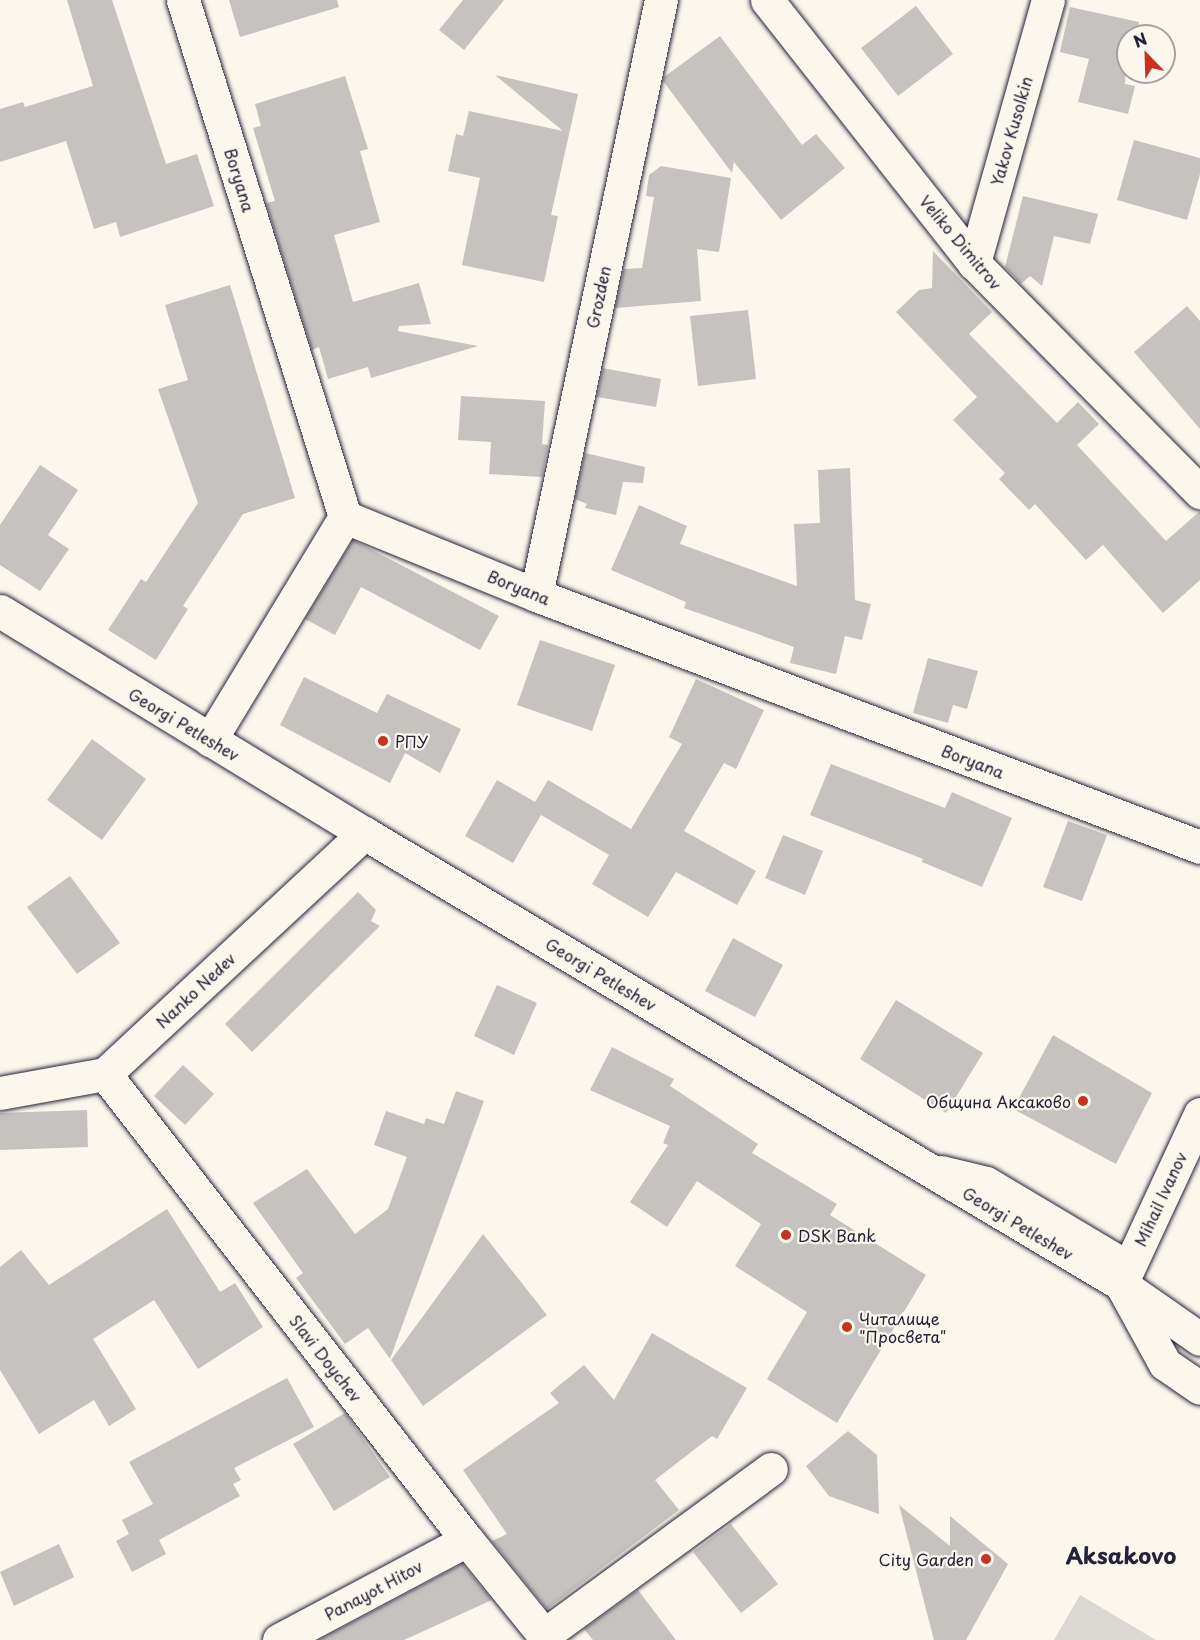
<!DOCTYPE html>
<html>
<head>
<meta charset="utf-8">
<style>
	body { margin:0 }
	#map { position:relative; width:1200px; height:1640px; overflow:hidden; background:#fbf7ec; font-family:"Playpen Sans",sans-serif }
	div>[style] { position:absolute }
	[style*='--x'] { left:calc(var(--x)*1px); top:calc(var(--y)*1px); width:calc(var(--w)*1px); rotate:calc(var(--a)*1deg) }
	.green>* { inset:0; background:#dbd8d3 }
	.building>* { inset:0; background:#c6c2c0 }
	.roads { filter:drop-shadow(0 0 2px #22223b) drop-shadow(0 0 2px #22223b) }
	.minor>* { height:33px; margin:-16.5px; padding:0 16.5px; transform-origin:16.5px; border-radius:16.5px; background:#fbf7ec }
	.major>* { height:33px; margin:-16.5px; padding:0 16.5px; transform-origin:16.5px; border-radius:16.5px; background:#fbf7ec }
	.dots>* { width:16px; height:16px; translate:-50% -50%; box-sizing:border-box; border:3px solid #fbf7ec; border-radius:50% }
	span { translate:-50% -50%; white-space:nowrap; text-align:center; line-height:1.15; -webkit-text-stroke:4.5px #fbf7ec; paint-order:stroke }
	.street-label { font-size:16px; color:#22223b }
	.poi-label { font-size:16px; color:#22223b }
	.left { translate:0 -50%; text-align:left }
	.right { translate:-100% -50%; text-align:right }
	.district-label { font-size:22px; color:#22223b; font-weight:700 }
	.north { position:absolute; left:1116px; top:24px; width:60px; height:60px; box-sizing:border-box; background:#fbf7ec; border:2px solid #a4a2a5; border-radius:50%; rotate:337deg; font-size:16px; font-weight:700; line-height:24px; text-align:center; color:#22223b }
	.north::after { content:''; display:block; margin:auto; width:21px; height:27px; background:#c8321e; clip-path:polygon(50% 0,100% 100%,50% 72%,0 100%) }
</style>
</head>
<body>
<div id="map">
	<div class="green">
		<i style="clip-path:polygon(1080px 1595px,1156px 1640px,1054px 1640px)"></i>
	</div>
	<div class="building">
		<i style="clip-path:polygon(67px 0,112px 0,166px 164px,197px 154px,214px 206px,120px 237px,116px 222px,94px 229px,66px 141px,0 162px,0 109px,23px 102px,25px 107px,93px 86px)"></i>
		<i style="clip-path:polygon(229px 0,337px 0,339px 7px,240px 37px)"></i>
		<i style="clip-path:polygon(463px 0,504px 0,464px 50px,439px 30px)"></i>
		<i style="clip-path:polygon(916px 6px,953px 54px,898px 96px,861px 48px)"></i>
		<i style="clip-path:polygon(1070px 7px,1139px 22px,1136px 36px,1128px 36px,1125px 84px,1135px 86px,1128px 114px,1078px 102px,1089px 59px,1060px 52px)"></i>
		<i style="clip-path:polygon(720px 36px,802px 145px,816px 134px,845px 168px,781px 220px,734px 162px,732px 173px,663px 81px,664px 77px)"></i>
		<i style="clip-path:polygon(495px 75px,578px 94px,551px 215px,558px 216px,544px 282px,462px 265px,480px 178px,448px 171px,456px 134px,463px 136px,469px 111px,563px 131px)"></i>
		<i style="clip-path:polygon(345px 76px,368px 149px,360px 151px,380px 222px,334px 235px,353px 302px,419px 283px,431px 324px,399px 326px,398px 331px,478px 346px,371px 378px,368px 367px,328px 379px,319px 347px,312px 350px,266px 203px,275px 201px,253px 128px,261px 126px,255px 104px)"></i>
		<i style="clip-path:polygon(1134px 140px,1200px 158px,1200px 174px,1187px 220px,1117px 200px)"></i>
		<i style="clip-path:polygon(661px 166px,731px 178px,719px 252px,697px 249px,701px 301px,615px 308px,624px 269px,642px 268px,654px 197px,646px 196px,649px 175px)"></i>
		<i style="clip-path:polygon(1023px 196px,1098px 214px,1090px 244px,1054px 236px,1042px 286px,1030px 276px,1021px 284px,1005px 267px)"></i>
		<i style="clip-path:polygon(933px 251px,992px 312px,969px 334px,1057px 423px,1078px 402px,1099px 424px,1077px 445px,1166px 541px,1200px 511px,1200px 580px,1163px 613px,1103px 545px,1086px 560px,1035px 504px,1029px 510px,999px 479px,1005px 473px,953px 420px,977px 397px,896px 312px,919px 290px,932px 288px)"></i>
		<i style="clip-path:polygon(230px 285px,295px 498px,243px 514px,183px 606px,188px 609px,156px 660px,108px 630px,141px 579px,146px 582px,198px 503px,158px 389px,188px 380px,165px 305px)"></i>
		<i style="clip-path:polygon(1187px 306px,1200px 321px,1200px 429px,1134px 352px)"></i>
		<i style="clip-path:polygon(748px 310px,756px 379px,698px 386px,690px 316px)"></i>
		<i style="clip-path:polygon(603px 368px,661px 379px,656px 407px,597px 397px)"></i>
		<i style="clip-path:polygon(461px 396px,545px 401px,542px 444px,548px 445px,542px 477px,489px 474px,491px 442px,458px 440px)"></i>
		<i style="clip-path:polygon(585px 453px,645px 467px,643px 483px,623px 482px,616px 515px,585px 508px,587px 504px,575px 499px)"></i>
		<i style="clip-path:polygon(40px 465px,78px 490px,48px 535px,69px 549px,40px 591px,0 565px,0 525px)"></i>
		<i style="clip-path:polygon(850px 468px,855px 600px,871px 604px,862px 640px,845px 636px,836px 674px,790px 663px,794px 647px,684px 608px,686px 602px,611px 570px,639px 505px,687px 526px,680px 544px,797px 586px,794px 524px,820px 523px,818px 470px)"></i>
		<i style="clip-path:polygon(353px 540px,499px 616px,480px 650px,361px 587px,335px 635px,305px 619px)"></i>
		<i style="clip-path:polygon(540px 640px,615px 665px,592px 731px,517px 705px)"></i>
		<i style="clip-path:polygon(928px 658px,978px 671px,967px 709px,953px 705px,948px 723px,913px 713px)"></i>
		<i style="clip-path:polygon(304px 677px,377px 713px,387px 694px,461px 729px,440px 773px,405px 753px,390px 783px,280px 725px)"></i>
		<i style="clip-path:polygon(696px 679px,764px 710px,736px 769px,724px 763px,684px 831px,756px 871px,737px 905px,676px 872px,648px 917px,592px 884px,609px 855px,541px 815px,513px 863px,465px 836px,497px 780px,535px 802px,548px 780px,631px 829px,682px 744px,669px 737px)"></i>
		<i style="clip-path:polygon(92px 739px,146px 779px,102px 840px,47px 800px)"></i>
		<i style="clip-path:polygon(831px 764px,945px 808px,952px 792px,1012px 818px,982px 887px,922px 862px,923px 859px,810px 815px)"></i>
		<i style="clip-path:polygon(1068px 821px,1107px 835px,1082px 901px,1043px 887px)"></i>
		<i style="clip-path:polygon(783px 835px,823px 851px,805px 895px,765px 878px)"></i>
		<i style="clip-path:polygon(70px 876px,120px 943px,77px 974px,27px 907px)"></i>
		<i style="clip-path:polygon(358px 892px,376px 910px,371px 921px,380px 926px,252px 1052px,225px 1024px)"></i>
		<i style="clip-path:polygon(733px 938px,783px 965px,755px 1017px,705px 991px)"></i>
		<i style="clip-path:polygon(497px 985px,537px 1003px,514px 1055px,474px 1036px)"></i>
		<i style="clip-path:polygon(896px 1000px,983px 1053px,946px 1113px,860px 1059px)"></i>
		<i style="clip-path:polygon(1053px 1035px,1152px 1093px,1116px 1164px,1013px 1109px)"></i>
		<i style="clip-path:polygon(612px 1047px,674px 1079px,670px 1086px,758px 1144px,752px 1153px,837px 1204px,830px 1215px,926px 1275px,837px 1423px,767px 1379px,807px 1312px,735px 1266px,761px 1224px,697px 1181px,667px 1227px,630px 1202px,668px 1145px,663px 1143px,670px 1126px,590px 1090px)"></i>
		<i style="clip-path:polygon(183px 1065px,214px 1094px,185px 1125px,154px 1096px)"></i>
		<i style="clip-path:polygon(456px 1091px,484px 1101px,390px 1359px,368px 1328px,345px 1344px,296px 1278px,303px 1273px,253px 1203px,307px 1169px,355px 1234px,388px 1209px,407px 1157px,374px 1145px,386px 1111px,424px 1124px,426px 1118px,444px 1124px)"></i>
		<i style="clip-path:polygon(87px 1110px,88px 1147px,0 1150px,0 1113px)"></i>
		<i style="clip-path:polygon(167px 1209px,220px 1292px,235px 1283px,263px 1327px,198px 1369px,154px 1300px,93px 1339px,136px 1409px,109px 1426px,94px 1400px,39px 1434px,0 1370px,0 1267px,21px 1250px,49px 1285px)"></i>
		<i style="clip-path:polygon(483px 1234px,547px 1315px,423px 1406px,391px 1360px)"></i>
		<i style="clip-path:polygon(652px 1333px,747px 1388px,717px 1439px,712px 1436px,655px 1480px,679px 1510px,547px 1609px,492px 1541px,507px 1534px,463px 1470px,559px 1403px,550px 1393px,584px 1365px,614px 1400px)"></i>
		<i style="clip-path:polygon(287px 1378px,314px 1427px,234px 1468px,241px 1480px,233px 1484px,240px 1496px,159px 1540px,166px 1554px,132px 1572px,116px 1541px,129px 1534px,122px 1520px,153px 1504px,129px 1462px)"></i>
		<i style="clip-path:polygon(345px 1413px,390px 1477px,334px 1511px,293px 1444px)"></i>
		<i style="clip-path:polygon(848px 1431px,877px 1455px,879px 1514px,829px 1496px,806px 1466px)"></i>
		<i style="clip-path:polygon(899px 1505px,950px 1546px,950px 1516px,1008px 1564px,966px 1640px,934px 1640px)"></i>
		<i style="clip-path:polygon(731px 1524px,778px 1584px,741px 1613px,693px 1552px)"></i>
		<i style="clip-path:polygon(59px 1544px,74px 1577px,14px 1606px,0 1572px)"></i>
		<i style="clip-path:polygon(462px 1564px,492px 1600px,404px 1640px,319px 1640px)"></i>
		<i style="clip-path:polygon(638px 1590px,676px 1640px,593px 1640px,584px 1629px)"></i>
	</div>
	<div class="roads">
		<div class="minor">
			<i style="--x:183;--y:0;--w:542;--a:72.6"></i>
			<i style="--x:345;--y:517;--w:206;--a:22.2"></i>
			<i style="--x:536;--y:595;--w:710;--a:20.78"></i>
			<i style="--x:767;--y:0;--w:335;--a:51.8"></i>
			<i style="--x:974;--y:263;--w:322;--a:45.4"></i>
			<i style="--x:974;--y:263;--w:273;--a:-74.3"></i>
			<i style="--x:536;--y:595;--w:608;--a:-78.14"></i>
			<i style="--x:210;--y:740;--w:261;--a:-58.8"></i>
			<i style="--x:105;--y:1074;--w:590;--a:52.16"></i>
			<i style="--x:467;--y:1540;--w:129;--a:51"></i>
			<i style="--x:0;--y:1093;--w:107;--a:-10.3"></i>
			<i style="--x:105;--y:1074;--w:354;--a:-42.9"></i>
			<i style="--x:1200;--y:1114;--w:187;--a:114.9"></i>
			<i style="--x:1121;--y:1284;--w:91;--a:61.2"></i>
			<i style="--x:1165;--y:1364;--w:42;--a:34.4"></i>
			<i style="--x:941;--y:1172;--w:46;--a:13.7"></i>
			<i style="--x:986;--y:1183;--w:164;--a:30.8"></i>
			<i style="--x:544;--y:1635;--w:281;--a:-36.2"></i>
			<i style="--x:279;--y:1640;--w:213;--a:-28"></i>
		</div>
		<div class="major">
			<i style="--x:0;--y:611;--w:426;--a:31.4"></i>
			<i style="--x:364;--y:833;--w:881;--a:30.79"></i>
			<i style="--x:1121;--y:1284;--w:96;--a:34.8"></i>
		</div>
	</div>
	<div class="dots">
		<i style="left:383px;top:741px;background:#c8321e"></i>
		<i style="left:1083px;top:1101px;background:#c8321e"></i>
		<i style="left:786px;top:1235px;background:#c8321e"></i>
		<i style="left:847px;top:1327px;background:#c8321e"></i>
		<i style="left:986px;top:1559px;background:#c8321e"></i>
	</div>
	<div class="street-label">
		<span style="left:1011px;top:131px;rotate:-74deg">Yakov Kusolkin</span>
		<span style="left:240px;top:180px;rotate:73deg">Boryana</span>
		<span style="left:961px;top:242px;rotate:50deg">Veliko Dimitrov</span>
		<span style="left:598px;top:297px;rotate:-78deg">Grozden</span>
		<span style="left:519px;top:587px;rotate:22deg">Boryana</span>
		<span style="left:184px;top:724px;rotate:31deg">Georgi Petleshev</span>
		<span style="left:973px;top:761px;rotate:21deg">Boryana</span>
		<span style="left:601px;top:974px;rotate:31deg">Georgi Petleshev</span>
		<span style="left:195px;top:990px;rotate:-43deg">Nanko Nedev</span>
		<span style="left:1160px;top:1199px;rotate:-65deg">Mihail Ivanov</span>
		<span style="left:1018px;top:1223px;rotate:31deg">Georgi Petleshev</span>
		<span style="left:326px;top:1358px;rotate:52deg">Slavi Doychev</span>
		<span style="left:373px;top:1590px;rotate:-28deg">Panayot Hitov</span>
	</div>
	<div class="poi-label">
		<span class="left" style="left:395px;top:741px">РПУ</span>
		<span class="right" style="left:1071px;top:1101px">Община Аксаково</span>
		<span class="left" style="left:798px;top:1235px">DSK Bank</span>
		<span class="left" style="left:859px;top:1327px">Читалище<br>"Просвета"</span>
		<span class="right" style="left:974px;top:1559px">City Garden</span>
	</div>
	<div class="district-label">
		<span style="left:1121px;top:1555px">Aksakovo</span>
	</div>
	<div class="north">N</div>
</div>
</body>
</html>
